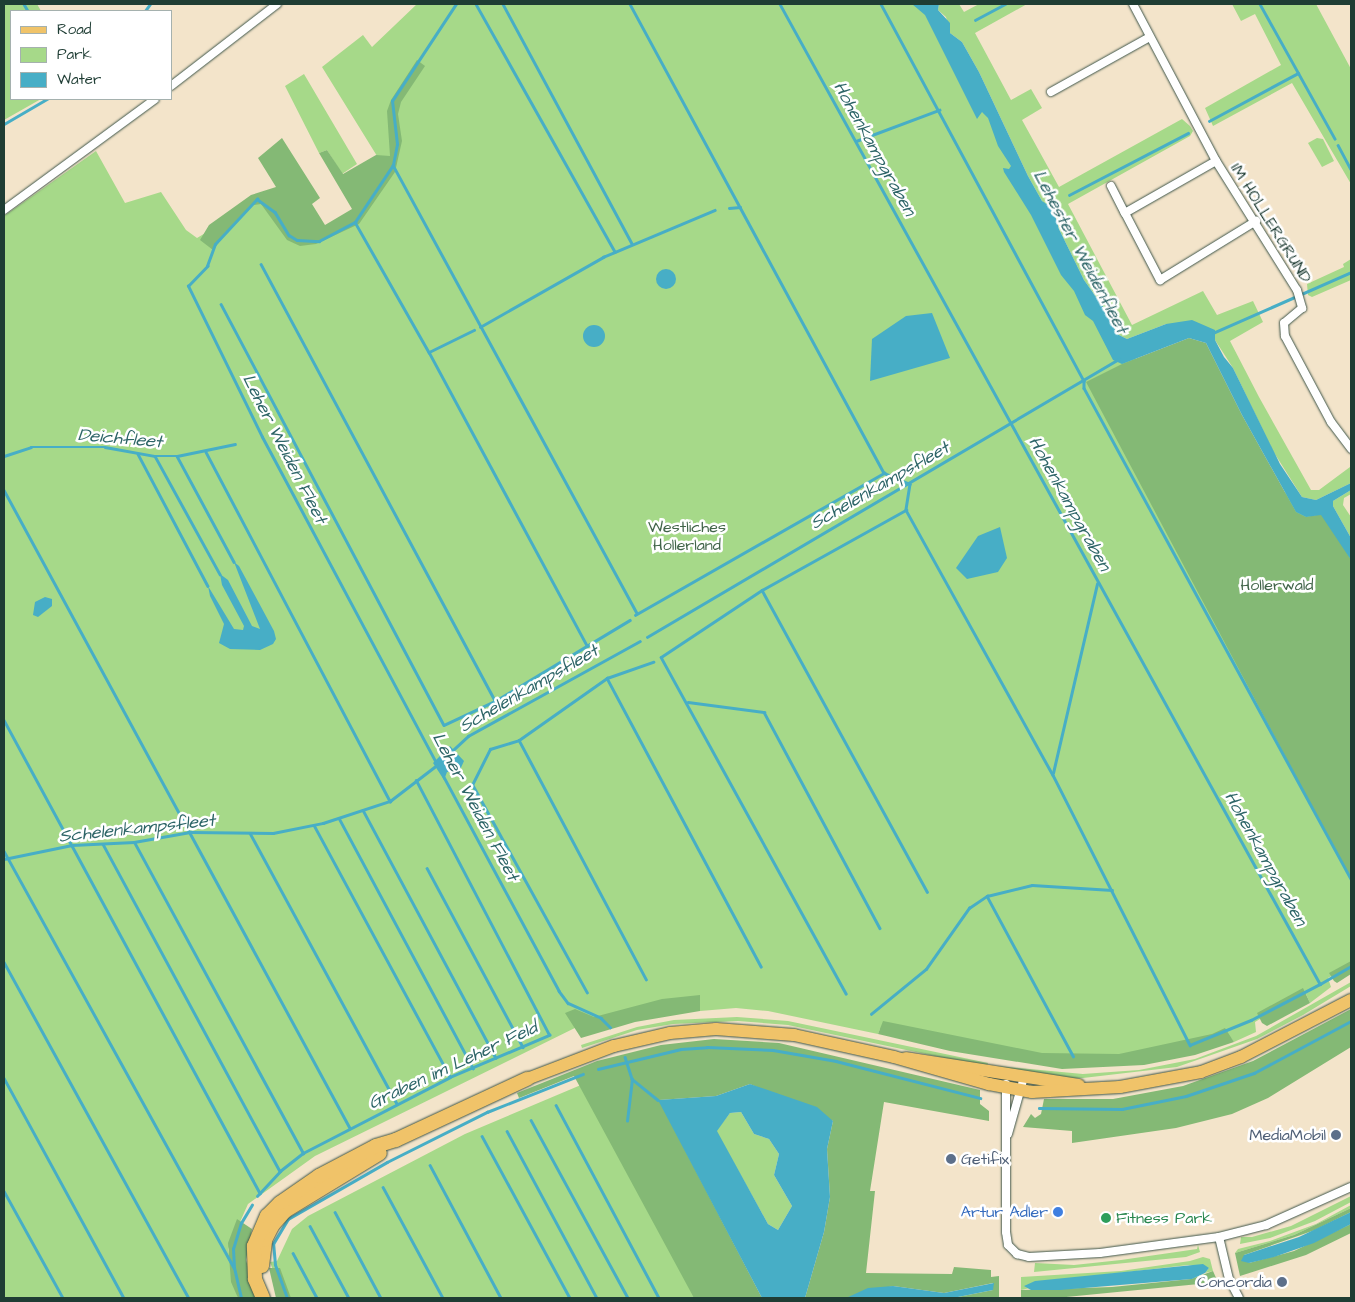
<!DOCTYPE html>
<html>
<head>
<meta charset="utf-8">
<style>
	body { margin:0 }
	#map { position:relative; width:1355px; height:1302px; overflow:hidden; background:#f3e4ca; font-family:"Architects Daughter",sans-serif }
	div>[style] { position:absolute }
	[style*='--x'] { left:calc(var(--x)*1px); top:calc(var(--y)*1px); width:calc(var(--w)*1px); rotate:calc(var(--a)*1deg) }
	.green>* { inset:0; background:#a6d989 }
	.forest>* { inset:0; background:#84b975 }
	.water>* { inset:0; background:#47aec6 }
	.round { border-radius:50% }
	.stream>* { height:2.5px; margin:-1.25px; padding:0 1.25px; transform-origin:1.25px; border-radius:1.25px; background:#47aec6 }
	.roads { filter:drop-shadow(0 0 1px #3f564a) drop-shadow(0 0 1px #3f564a) }
	.minor>* { height:8px; margin:-4px; padding:0 4px; transform-origin:4px; border-radius:4px; background:#fff }
	.primary>* { height:12px; margin:-6px; padding:0 6px; transform-origin:6px; border-radius:6px; background:#f0c369 }
	.trunk>* { height:14px; margin:-7px; padding:0 7px; transform-origin:7px; border-radius:7px; background:#f0c369 }
	.dots>* { width:14px; height:14px; translate:-50% -50%; box-sizing:border-box; border:2px solid #fff; border-radius:50% }
	span { translate:-50% -50%; white-space:nowrap; text-align:center; line-height:1.15; -webkit-text-stroke:5px #fff; paint-order:stroke }
	.street-label { font-size:16px; color:#1f3d34 }
	.park-label { font-size:16px; color:#416449 }
	.service-label { font-size:16px; color:#4e5e75 }
	.right { translate:-100% -50%; text-align:right }
	.left { translate:0 -50%; text-align:left }
	.shop-label { font-size:16px; color:#366cbe }
	.leisure-label { font-size:16px; color:#27864d }
	.water-label { font-size:18px; color:#2d6567; font-style:italic }
	.frame { position:absolute; inset:0; border:5px solid #1f3d34; pointer-events:none }
	.legend { position:absolute; left:10px; top:10px; width:162px; height:90px; box-sizing:border-box; background:#fff; border:1px solid #a5b1ae; margin:0; padding:6px 9px; list-style:none; font-size:15px; color:#1f3d34 }
	.legend li { display:flex; align-items:center; gap:10px; height:25px }
	.legend b { width:25px; border:1px solid #a5b1ae }
</style>
</head>
<body>
<div id="map">
	<div class="green">
		<i style="clip-path:polygon(4px 4px,37px 4px,41px 11px,11px 11px,11px 99px,41px 99px,4px 120px)"></i>
		<i style="clip-path:polygon(417px 4px,929px 4px,1105px 331px,1351px 552px,1351px 965px,1328px 978px,1331px 987px,1310px 1003px,1305px 992px,1255px 1022px,1256px 1032px,1234px 1042px,1230px 1037px,1122px 1066px,880px 1029px,878px 1034px,768px 1011px,736px 1008px,700px 1011px,700px 1004px,587px 1022px,315px 1156px,248px 1204px,228px 1249px,238px 1298px,4px 1298px,4px 216px,96px 151px,125px 203px,161px 192px,186px 230px,197px 238px,279px 189px,311px 237px,354px 212px,377px 156px,322px 67px,363px 35px,372px 47px)"></i>
		<i style="clip-path:polygon(939px 4px,959px 4px,964px 12px,979px 4px,1027px 4px,975px 33px,1011px 100px,1031px 89px,1042px 108px,1022px 120px,1059px 187px,1182px 119px,1190px 126px,1193px 131px,1190px 136px,1068px 204px,1132px 325px,1203px 291px,1217px 315px,1253px 301px,1263px 322px,1230px 341px,1259px 397px,1311px 490px,1319px 490px,1350px 467px,1351px 483px,1316px 500px,1302px 497px,1273px 451px,1233px 368px,1215px 340px,1215px 332px,1166px 324px,1127px 339px,1117px 334px,1109px 315px,1084px 280px,1059px 229px,1057px 217px,1042px 201px,1028px 176px,979px 72px,962px 42px,950px 33px,946px 17px,938px 10px)"></i>
		<i style="clip-path:polygon(1232px 4px,1316px 4px,1351px 69px,1351px 184px,1292px 83px,1213px 126px,1205px 108px,1281px 65px,1255px 14px,1241px 21px)"></i>
		<i style="clip-path:polygon(304px 74px,357px 164px,342px 174px,327px 150px,319px 153px,285px 86px)"></i>
		<i style="clip-path:polygon(1317px 138px,1323px 139px,1334px 161px,1322px 167px,1308px 143px)"></i>
		<i style="clip-path:polygon(1351px 259px,1351px 280px,1312px 297px,1308px 295px,1307px 284px,1344px 267px,1343px 264px)"></i>
		<i style="clip-path:polygon(1351px 490px,1351px 494px,1344px 498px,1343px 505px,1351px 517px,1351px 538px,1333px 506px,1333px 501px)"></i>
		<i style="clip-path:polygon(1351px 982px,1351px 986px,1303px 1015px,1257px 1039px,1177px 1067px,1083px 1078px,1060px 1078px,996px 1066px,1083px 1074px,1139px 1070px,1195px 1059px,1256px 1036px)"></i>
		<i style="clip-path:polygon(737px 1017px,788px 1021px,988px 1063px,987px 1067px,788px 1025px,738px 1021px,673px 1024px,637px 1030px,582px 1048px,581px 1045px,637px 1027px,674px 1020px)"></i>
		<i style="clip-path:polygon(588px 1082px,708px 1298px,283px 1298px,270px 1262px,277px 1261px,292px 1229px,308px 1216px,465px 1134px)"></i>
		<i style="clip-path:polygon(741px 1112px,754px 1134px,769px 1139px,779px 1154px,774px 1175px,792px 1206px,778px 1230px,768px 1224px,716px 1131px,730px 1113px)"></i>
		<i style="clip-path:polygon(1351px 1196px,1351px 1202px,1315px 1221px,1270px 1238px,1240px 1244px,1241px 1237px,1252px 1237px,1291px 1226px)"></i>
		<i style="clip-path:polygon(1351px 1205px,1351px 1208px,1294px 1235px,1235px 1253px,1238px 1249px,1270px 1241px,1316px 1224px)"></i>
		<i style="clip-path:polygon(1198px 1245px,1200px 1252px,1186px 1257px,1034px 1272px,1035px 1263px,1074px 1265px,1121px 1260px,1197px 1249px)"></i>
		<i style="clip-path:polygon(1203px 1257px,1210px 1259px,1213px 1271px,1205px 1273px,1209px 1268px,1188px 1265px,1076px 1278px,1021px 1290px,1021px 1277px,1121px 1271px,1190px 1261px)"></i>
	</div>
	<div class="forest">
		<i style="clip-path:polygon(417px 60px,425px 66px,401px 102px,398px 114px,402px 141px,395px 172px,359px 224px,316px 244px,300px 246px,287px 240px,261px 204px,253px 205px,234px 223px,213px 250px,200px 240px,209px 225px,251px 195px,276px 187px,258px 158px,282px 138px,320px 198px,312px 204px,325px 225px,352px 209px,319px 153px,327px 150px,343px 174px,376px 155px,390px 156px,387px 111px,391px 100px)"></i>
		<i style="clip-path:polygon(1189px 338px,1206px 343px,1242px 415px,1296px 512px,1306px 517px,1321px 514px,1329px 522px,1351px 560px,1351px 880px,1086px 382px,1122px 364px)"></i>
		<i style="clip-path:polygon(1351px 961px,1351px 974px,1337px 983px,1334px 981px,1329px 973px)"></i>
		<i style="clip-path:polygon(1303px 988px,1310px 1003px,1267px 1026px,1262px 1023px,1257px 1013px)"></i>
		<i style="clip-path:polygon(700px 995px,700px 1011px,635px 1022px,581px 1038px,565px 1013px,575px 1009px,594px 1017px,662px 999px)"></i>
		<i style="clip-path:polygon(1351px 1009px,1351px 1047px,1268px 1098px,1232px 1114px,1176px 1128px,1072px 1143px,1072px 1131px,1023px 1127px,1031px 1114px,1035px 1118px,1041px 1114px,1044px 1099px,1113px 1099px,1183px 1086px,1253px 1061px)"></i>
		<i style="clip-path:polygon(883px 1021px,1042px 1053px,1119px 1054px,1212px 1034px,1225px 1028px,1234px 1042px,1195px 1055px,1144px 1065px,1062px 1069px,950px 1051px,878px 1034px)"></i>
		<i style="clip-path:polygon(714px 1039px,779px 1043px,980px 1090px,980px 1104px,989px 1111px,989px 1121px,884px 1102px,870px 1191px,875px 1191px,866px 1273px,952px 1274px,954px 1267px,991px 1270px,991px 1277px,999px 1276px,999px 1298px,953px 1298px,993px 1290px,993px 1283px,944px 1293px,893px 1286px,846px 1298px,805px 1298px,824px 1232px,830px 1197px,827px 1149px,833px 1121px,750px 1084px,716px 1096px,659px 1100px,762px 1298px,694px 1298px,574px 1076px,519px 1098px,517px 1093px,597px 1061px,661px 1045px)"></i>
		<i style="clip-path:polygon(1351px 1208px,1351px 1212px,1315px 1230px,1244px 1255px,1249px 1263px,1294px 1251px,1351px 1224px,1351px 1233px,1306px 1255px,1240px 1276px,1235px 1253px,1294px 1235px)"></i>
		<i style="clip-path:polygon(237px 1219px,252px 1229px,246px 1260px,257px 1298px,238px 1298px,231px 1282px,228px 1243px)"></i>
		<i style="clip-path:polygon(269px 1268px,280px 1268px,291px 1298px,276px 1298px)"></i>
		<i style="clip-path:polygon(1213px 1271px,1217px 1280px,1199px 1284px,1056px 1298px,1021px 1298px,1021px 1290px,1112px 1287px,1191px 1279px)"></i>
	</div>
	<div class="water">
		<i style="clip-path:polygon(912px 4px,939px 4px,938px 10px,950px 23px,950px 33px,962px 42px,979px 72px,1028px 176px,1042px 201px,1053px 208px,1059px 229px,1084px 280px,1109px 315px,1117px 334px,1127px 339px,1166px 324px,1192px 320px,1215px 330px,1215px 340px,1224px 357px,1233px 368px,1280px 464px,1302px 497px,1316px 500px,1351px 483px,1351px 490px,1333px 501px,1333px 506px,1351px 538px,1351px 560px,1321px 515px,1306px 517px,1296px 512px,1242px 415px,1206px 343px,1189px 338px,1122px 364px,1113px 360px,1093px 321px,1085px 315px,1074px 291px,1061px 275px,1031px 215px,1004px 172px,1003px 168px,1009px 169px,1011px 166px,998px 146px,988px 118px,982px 112px,977px 119px,925px 15px)"></i>
		<i class="round" style="left:656px;top:269px;width:20px;height:20px"></i>
		<i style="clip-path:polygon(932px 313px,950px 358px,870px 381px,872px 339px,906px 316px)"></i>
		<i class="round" style="left:583px;top:325px;width:22px;height:22px"></i>
		<i style="clip-path:polygon(1000px 527px,1007px 558px,998px 572px,967px 579px,956px 568px,978px 536px)"></i>
		<i style="clip-path:polygon(234px 562px,239px 566px,274px 631px,276px 639px,273px 644px,260px 650px,230px 649px,219px 643px,224px 624px,210px 596px,208px 586px,234px 629px,243px 630px,244px 626px,222px 585px,220px 574px,228px 580px,252px 626px,260px 629px)"></i>
		<i style="clip-path:polygon(45px 597px,52px 599px,52px 606px,38px 617px,33px 615px,35px 602px)"></i>
		<i style="clip-path:polygon(450px 746px,464px 761px,459px 772px,447px 772px,444px 780px,433px 763px)"></i>
		<i style="clip-path:polygon(evenodd,750px 1084px,817px 1107px,833px 1121px,827px 1149px,830px 1197px,824px 1232px,805px 1298px,762px 1298px,658px 1100px,716px 1096px,750px 1084px,741px 1112px,754px 1134px,769px 1139px,779px 1154px,774px 1175px,792px 1206px,778px 1230px,768px 1224px,717px 1131px,730px 1113px,741px 1112px)"></i>
		<i style="clip-path:polygon(1351px 1212px,1351px 1224px,1314px 1243px,1274px 1257px,1249px 1263px,1241px 1261px,1244px 1255px,1299px 1237px)"></i>
		<i style="clip-path:polygon(1203px 1264px,1209px 1268px,1205px 1273px,1192px 1279px,1060px 1290px,1031px 1290px,1024px 1286px,1035px 1281px)"></i>
		<i style="clip-path:polygon(994px 1283px,993px 1290px,953px 1298px,846px 1298px,868px 1288px,893px 1286px,944px 1293px)"></i>
	</div>
	<div class="stream">
		<i style="--x:24;--y:4;--w:8;--a:60"></i>
		<i style="--x:476;--y:4;--w:284;--a:60.7"></i>
		<i style="--x:503;--y:4;--w:272;--a:61.7"></i>
		<i style="--x:630;--y:4;--w:533;--a:61.56"></i>
		<i style="--x:884;--y:473;--w:28;--a:23"></i>
		<i style="--x:910;--y:484;--w:26;--a:99"></i>
		<i style="--x:906;--y:510;--w:303;--a:61"></i>
		<i style="--x:1053;--y:775;--w:303;--a:63.1"></i>
		<i style="--x:1190;--y:1045;--w:66;--a:-22.3"></i>
		<i style="--x:1251;--y:1020;--w:78;--a:-27.6"></i>
		<i style="--x:780;--y:4;--w:1119;--a:61.14"></i>
		<i style="--x:1320;--y:984;--w:36;--a:-30"></i>
		<i style="--x:881;--y:4;--w:428;--a:61.7"></i>
		<i style="--x:1084;--y:381;--w:7;--a:90"></i>
		<i style="--x:1084;--y:388;--w:559;--a:61.46"></i>
		<i style="--x:1260;--y:4;--w:154;--a:60.9"></i>
		<i style="--x:145;--y:11;--w:9;--a:-54"></i>
		<i style="--x:975;--y:20;--w:34;--a:-28"></i>
		<i style="--x:1209;--y:121;--w:101;--a:-28.3"></i>
		<i style="--x:4;--y:124;--w:50;--a:-30.2"></i>
		<i style="--x:856;--y:141;--w:89;--a:-20.5"></i>
		<i style="--x:1338;--y:145;--w:27;--a:62"></i>
		<i style="--x:393;--y:165;--w:510;--a:61.43"></i>
		<i style="--x:1069;--y:195;--w:134;--a:-27.5"></i>
		<i style="--x:729;--y:208;--w:11;--a:-5"></i>
		<i style="--x:355;--y:222;--w:150;--a:60.4"></i>
		<i style="--x:429;--y:352;--w:334;--a:61.7"></i>
		<i style="--x:261;--y:264;--w:496;--a:61.8"></i>
		<i style="--x:221;--y:304;--w:476;--a:62.1"></i>
		<i style="--x:444;--y:725;--w:56;--a:-25.2"></i>
		<i style="--x:495;--y:701;--w:157;--a:-31"></i>
		<i style="--x:480;--y:327;--w:142;--a:-29.6"></i>
		<i style="--x:603;--y:257;--w:121;--a:-22.8"></i>
		<i style="--x:1213;--y:333;--w:151;--a:-23.8"></i>
		<i style="--x:429;--y:352;--w:50;--a:-26.1"></i>
		<i style="--x:206;--y:452;--w:395;--a:62.2"></i>
		<i style="--x:138;--y:454;--w:149;--a:62.1"></i>
		<i style="--x:4;--y:456;--w:28;--a:-18"></i>
		<i style="--x:31;--y:447;--w:74;--a:0"></i>
		<i style="--x:105;--y:447;--w:51;--a:10.2"></i>
		<i style="--x:155;--y:456;--w:22;--a:0"></i>
		<i style="--x:177;--y:456;--w:59;--a:-11.7"></i>
		<i style="--x:155;--y:456;--w:135;--a:61.2"></i>
		<i style="--x:177;--y:456;--w:120;--a:61.7"></i>
		<i style="--x:4;--y:490;--w:726;--a:61.53"></i>
		<i style="--x:762;--y:590;--w:344;--a:61.3"></i>
		<i style="--x:635;--y:615;--w:287;--a:-29.7"></i>
		<i style="--x:647;--y:637;--w:548;--a:-30.5"></i>
		<i style="--x:661;--y:657;--w:384;--a:61.2"></i>
		<i style="--x:661;--y:657;--w:121;--a:-33.6"></i>
		<i style="--x:762;--y:590;--w:165;--a:-29.1"></i>
		<i style="--x:607;--y:678;--w:327;--a:61.9"></i>
		<i style="--x:688;--y:702;--w:77;--a:7.5"></i>
		<i style="--x:764;--y:712;--w:245;--a:61.8"></i>
		<i style="--x:4;--y:720;--w:538;--a:61.58"></i>
		<i style="--x:519;--y:740;--w:271;--a:62"></i>
		<i style="--x:452;--y:751;--w:22;--a:-43"></i>
		<i style="--x:468;--y:736;--w:196;--a:-28.9"></i>
		<i style="--x:435;--y:761;--w:367;--a:-118.1"></i>
		<i style="--x:262;--y:437;--w:168;--a:-116.1"></i>
		<i style="--x:188;--y:286;--w:28;--a:-46"></i>
		<i style="--x:207;--y:266;--w:23;--a:-70"></i>
		<i style="--x:215;--y:244;--w:62;--a:-47"></i>
		<i style="--x:257;--y:199;--w:22;--a:36"></i>
		<i style="--x:275;--y:212;--w:27;--a:59"></i>
		<i style="--x:289;--y:235;--w:9;--a:32"></i>
		<i style="--x:297;--y:240;--w:22;--a:3"></i>
		<i style="--x:319;--y:241;--w:41;--a:-27.8"></i>
		<i style="--x:355;--y:222;--w:69;--a:-56.3"></i>
		<i style="--x:393;--y:165;--w:21;--a:-79"></i>
		<i style="--x:397;--y:144;--w:43;--a:-96.6"></i>
		<i style="--x:392;--y:101;--w:116;--a:-56.6"></i>
		<i style="--x:1053;--y:773;--w:194;--a:-76.9"></i>
		<i style="--x:444;--y:777;--w:243;--a:61.7"></i>
		<i style="--x:559;--y:991;--w:15;--a:53"></i>
		<i style="--x:568;--y:1003;--w:36;--a:24"></i>
		<i style="--x:601;--y:1018;--w:13;--a:45"></i>
		<i style="--x:363;--y:810;--w:281;--a:61.8"></i>
		<i style="--x:339;--y:818;--w:284;--a:61.8"></i>
		<i style="--x:314;--y:825;--w:286;--a:61.6"></i>
		<i style="--x:250;--y:833;--w:308;--a:61.5"></i>
		<i style="--x:135;--y:843;--w:353;--a:61.5"></i>
		<i style="--x:103;--y:844;--w:372;--a:61.6"></i>
		<i style="--x:4;--y:851;--w:476;--a:61.1"></i>
		<i style="--x:4;--y:859;--w:69;--a:-11.6"></i>
		<i style="--x:72;--y:845;--w:62;--a:-2.8"></i>
		<i style="--x:134;--y:842;--w:58;--a:-10"></i>
		<i style="--x:191;--y:832;--w:82;--a:0.7"></i>
		<i style="--x:273;--y:833;--w:51;--a:-11.3"></i>
		<i style="--x:323;--y:823;--w:71;--a:-18.2"></i>
		<i style="--x:390;--y:801;--w:59;--a:-37.5"></i>
		<i style="--x:427;--y:868;--w:203;--a:61.8"></i>
		<i style="--x:987;--y:896;--w:182;--a:61.7"></i>
		<i style="--x:4;--y:962;--w:384;--a:61.2"></i>
		<i style="--x:587;--y:993;--w:238;--a:-118.9"></i>
		<i style="--x:472;--y:785;--w:40;--a:-63.4"></i>
		<i style="--x:490;--y:749;--w:30;--a:-17"></i>
		<i style="--x:519;--y:740;--w:108;--a:-35.2"></i>
		<i style="--x:607;--y:678;--w:49;--a:-19.2"></i>
		<i style="--x:871;--y:1014;--w:71;--a:-39.3"></i>
		<i style="--x:926;--y:969;--w:75;--a:-54.8"></i>
		<i style="--x:969;--y:908;--w:22;--a:-34"></i>
		<i style="--x:987;--y:896;--w:46;--a:-13.7"></i>
		<i style="--x:1032;--y:885;--w:80;--a:3.6"></i>
		<i style="--x:625;--y:1057;--w:23;--a:72"></i>
		<i style="--x:632;--y:1079;--w:33;--a:39"></i>
		<i style="--x:598;--y:1069;--w:85;--a:-13.5"></i>
		<i style="--x:681;--y:1049;--w:26;--a:-4"></i>
		<i style="--x:707;--y:1047;--w:66;--a:2.6"></i>
		<i style="--x:773;--y:1050;--w:64;--a:9.9"></i>
		<i style="--x:836;--y:1061;--w:149;--a:14.4"></i>
		<i style="--x:4;--y:1078;--w:251;--a:61.4"></i>
		<i style="--x:556;--y:1105;--w:219;--a:61.9"></i>
		<i style="--x:1039;--y:1108;--w:83;--a:0.7"></i>
		<i style="--x:1122;--y:1109;--w:65;--a:-11.5"></i>
		<i style="--x:1186;--y:1096;--w:72;--a:-18.7"></i>
		<i style="--x:1254;--y:1073;--w:110;--a:-28.2"></i>
		<i style="--x:531;--y:1120;--w:203;--a:61.4"></i>
		<i style="--x:627;--y:1121;--w:42;--a:-83.2"></i>
		<i style="--x:507;--y:1131;--w:190;--a:61.7"></i>
		<i style="--x:482;--y:1136;--w:184;--a:61.5"></i>
		<i style="--x:430;--y:1165;--w:151;--a:61.9"></i>
		<i style="--x:383;--y:1187;--w:126;--a:61.6"></i>
		<i style="--x:4;--y:1191;--w:122;--a:61.1"></i>
		<i style="--x:257;--y:1196;--w:34;--a:-47"></i>
		<i style="--x:280;--y:1171;--w:29;--a:-38"></i>
		<i style="--x:303;--y:1153;--w:165;--a:-27.3"></i>
		<i style="--x:450;--y:1077;--w:108;--a:-23"></i>
		<i style="--x:549;--y:1035;--w:287;--a:-117.6"></i>
		<i style="--x:335;--y:1212;--w:98;--a:61.9"></i>
		<i style="--x:310;--y:1226;--w:82;--a:61.6"></i>
		<i style="--x:293;--y:1253;--w:51;--a:61.9"></i>
		<i style="--x:241;--y:1298;--w:31;--a:-103"></i>
		<i style="--x:234;--y:1268;--w:19;--a:-93"></i>
		<i style="--x:233;--y:1249;--w:27;--a:-73"></i>
		<i style="--x:241;--y:1223;--w:21;--a:-59"></i>
		<i style="--x:287;--y:1298;--w:35;--a:-110"></i>
		<i style="--x:275;--y:1265;--w:21;--a:-95"></i>
		<i style="--x:273;--y:1244;--w:29;--a:-59"></i>
		<i style="--x:288;--y:1219;--w:114;--a:-29.9"></i>
		<i style="--x:387;--y:1162;--w:112;--a:-26.6"></i>
		<i style="--x:487;--y:1112;--w:103;--a:-21.6"></i>
	</div>
	<div class="roads">
		<div class="minor">
			<i style="--x:1133;--y:4;--w:178;--a:62.1"></i>
			<i style="--x:1216;--y:161;--w:152;--a:57.9"></i>
			<i style="--x:1297;--y:290;--w:19;--a:74"></i>
			<i style="--x:1302;--y:308;--w:23;--a:140"></i>
			<i style="--x:1284;--y:323;--w:13;--a:86"></i>
			<i style="--x:1285;--y:336;--w:98;--a:61.9"></i>
			<i style="--x:1331;--y:422;--w:34;--a:53"></i>
			<i style="--x:171;--y:86;--w:134;--a:-37.7"></i>
			<i style="--x:1051;--y:92;--w:113;--a:-29.1"></i>
			<i style="--x:1216;--y:161;--w:105;--a:150.3"></i>
			<i style="--x:1125;--y:213;--w:76;--a:62.4"></i>
			<i style="--x:1160;--y:280;--w:113;--a:-31.6"></i>
			<i style="--x:1111;--y:186;--w:30;--a:63"></i>
			<i style="--x:4;--y:210;--w:187;--a:-36.3"></i>
			<i style="--x:1006;--y:1084;--w:148;--a:90"></i>
			<i style="--x:1006;--y:1232;--w:13;--a:81"></i>
			<i style="--x:1008;--y:1245;--w:13;--a:45"></i>
			<i style="--x:1017;--y:1254;--w:12;--a:14"></i>
			<i style="--x:1029;--y:1257;--w:71;--a:-3.2"></i>
			<i style="--x:1100;--y:1253;--w:120;--a:-7.7"></i>
			<i style="--x:1219;--y:1237;--w:49;--a:-14.3"></i>
			<i style="--x:1266;--y:1225;--w:93;--a:-24.1"></i>
			<i style="--x:1008;--y:1134;--w:59;--a:-74.3"></i>
			<i style="--x:1219;--y:1237;--w:43;--a:76.6"></i>
			<i style="--x:1229;--y:1279;--w:21;--a:62"></i>
		</div>
		<div class="primary">
			<i style="--x:906;--y:1058;--w:175;--a:8.9"></i>
			<i style="--x:527;--y:1079;--w:93;--a:-20.8"></i>
			<i style="--x:614;--y:1046;--w:57;--a:-13.1"></i>
			<i style="--x:670;--y:1033;--w:46;--a:-5"></i>
			<i style="--x:716;--y:1029;--w:78;--a:4.4"></i>
			<i style="--x:794;--y:1035;--w:102;--a:12.4"></i>
			<i style="--x:894;--y:1057;--w:99;--a:15.9"></i>
			<i style="--x:989;--y:1084;--w:44;--a:10.5"></i>
			<i style="--x:1032;--y:1092;--w:88;--a:-3.3"></i>
			<i style="--x:1120;--y:1087;--w:82;--a:-10.5"></i>
			<i style="--x:1201;--y:1072;--w:43;--a:-20.6"></i>
			<i style="--x:1241;--y:1057;--w:124;--a:-27.4"></i>
		</div>
		<div class="trunk">
			<i style="--x:262;--y:1266;--w:26;--a:-83"></i>
			<i style="--x:265;--y:1240;--w:16;--a:-63"></i>
			<i style="--x:272;--y:1226;--w:20;--a:-49"></i>
			<i style="--x:285;--y:1211;--w:111;--a:-31.4"></i>
			<i style="--x:263;--y:1298;--w:21;--a:-113"></i>
			<i style="--x:255;--y:1279;--w:33;--a:-92"></i>
			<i style="--x:254;--y:1246;--w:33;--a:-67"></i>
			<i style="--x:267;--y:1216;--w:18;--a:-45"></i>
			<i style="--x:280;--y:1203;--w:47;--a:-34.7"></i>
			<i style="--x:319;--y:1176;--w:64;--a:-27.8"></i>
			<i style="--x:376;--y:1146;--w:21;--a:-17"></i>
			<i style="--x:396;--y:1140;--w:145;--a:-25"></i>
		</div>
	</div>
	<div class="dots">
		<i style="left:1336px;top:1135px;background:#5c6f8a"></i>
		<i style="left:951px;top:1159px;background:#5c6f8a"></i>
		<i style="left:1058px;top:1212px;background:#3f7fe0"></i>
		<i style="left:1106px;top:1218px;background:#2e9e5b"></i>
		<i style="left:1282px;top:1282px;background:#5c6f8a"></i>
	</div>
	<div class="street-label">
		<span style="left:1271px;top:223px;rotate:58deg">IM HOLLERGRUND</span>
	</div>
	<div class="park-label">
		<span style="left:687px;top:536px">Westliches<br>Hollerland</span>
		<span style="left:1277px;top:585px">Hollerwald</span>
	</div>
	<div class="service-label">
		<span class="right" style="left:1326px;top:1135px">MediaMobil</span>
		<span class="left" style="left:961px;top:1159px">Getifix</span>
		<span class="right" style="left:1272px;top:1282px">Concordia</span>
	</div>
	<div class="shop-label">
		<span class="right" style="left:1048px;top:1212px">Artur Adler</span>
	</div>
	<div class="leisure-label">
		<span class="left" style="left:1116px;top:1218px">Fitness Park</span>
	</div>
	<div class="water-label">
		<span style="left:874px;top:149px;rotate:61deg">Hohenkampgraben</span>
		<span style="left:1080px;top:252px;rotate:62deg">Lehester Weidenfleet</span>
		<span style="left:120px;top:439px;rotate:5deg">Deichfleet</span>
		<span style="left:284px;top:449px;rotate:63deg">Leher Weiden Fleet</span>
		<span style="left:880px;top:486px;rotate:-30deg">Schelenkampsfleet</span>
		<span style="left:1069px;top:504px;rotate:61deg">Hohenkampgraben</span>
		<span style="left:529px;top:689px;rotate:-30deg">Schelenkampsfleet</span>
		<span style="left:475px;top:807px;rotate:62deg">Leher Weiden Fleet</span>
		<span style="left:137px;top:829px;rotate:-6deg">Schelenkampsfleet</span>
		<span style="left:1265px;top:859px;rotate:61deg">Hohenkampgraben</span>
		<span style="left:453px;top:1066px;rotate:-25deg">Graben im Leher Feld</span>
	</div>
	<div class="frame"></div>
	<ul class="legend">
	<li><b style="height:6px;background:#f0c369"></b>Road</li>
	<li><b style="height:14px;background:#a6d989"></b>Park</li>
	<li><b style="height:14px;background:#47aec6"></b>Water</li>
	</ul>
</div>
</body>
</html>
